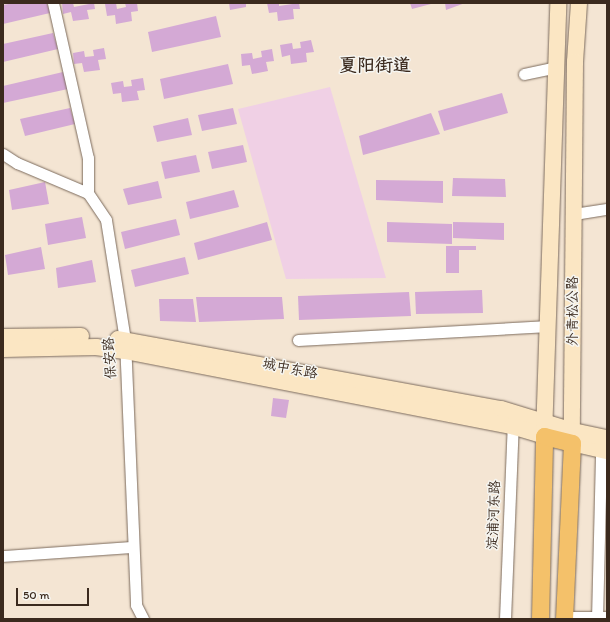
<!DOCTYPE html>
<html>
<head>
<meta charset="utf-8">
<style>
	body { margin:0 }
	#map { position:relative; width:610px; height:622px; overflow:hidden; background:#f4e5d3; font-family:Itim,"LXGW WenKai TC",sans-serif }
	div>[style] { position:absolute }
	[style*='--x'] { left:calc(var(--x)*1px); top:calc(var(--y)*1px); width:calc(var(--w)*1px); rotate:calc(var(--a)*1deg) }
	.built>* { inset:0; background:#f0d0e5 }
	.building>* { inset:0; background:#d4a9d5 }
	.roads { filter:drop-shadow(0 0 1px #7c6b5d) drop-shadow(0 0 1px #7c6b5d) }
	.street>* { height:11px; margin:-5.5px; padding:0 5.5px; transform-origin:5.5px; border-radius:5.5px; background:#fff }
	.secondary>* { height:16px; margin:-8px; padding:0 8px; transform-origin:8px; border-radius:8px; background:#fbe6c3 }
	.primary>* { height:17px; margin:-8.5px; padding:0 8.5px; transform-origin:8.5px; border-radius:8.5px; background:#f4c16a }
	span { translate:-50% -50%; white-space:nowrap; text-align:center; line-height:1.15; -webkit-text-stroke:3px #f6f6f2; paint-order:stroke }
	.street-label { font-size:14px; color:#3b2a1e }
	.district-label { font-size:18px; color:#3b2a1e; font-weight:700 }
	.frame { position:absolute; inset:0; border:4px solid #3b2a1e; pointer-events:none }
	.scale { position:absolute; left:16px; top:588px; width:73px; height:18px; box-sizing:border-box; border:2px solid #3b2a1e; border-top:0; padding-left:5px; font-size:12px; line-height:14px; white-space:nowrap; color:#3b2a1e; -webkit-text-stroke:3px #f6f6f2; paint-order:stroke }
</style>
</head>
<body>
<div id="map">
	<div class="built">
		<i style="clip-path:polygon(330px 87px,386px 278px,286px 279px,238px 109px)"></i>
	</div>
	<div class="building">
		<i style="clip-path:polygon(14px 3px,47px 3px,50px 13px,3px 24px,3px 5px)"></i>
		<i style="clip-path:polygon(62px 3px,73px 3px,74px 7px,94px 3px,95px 9px,87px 10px,89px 19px,73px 21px,71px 12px,63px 14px)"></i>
		<i style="clip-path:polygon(116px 3px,117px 9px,126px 7px,125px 3px,137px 3px,138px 11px,131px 12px,132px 21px,116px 24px,115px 15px,107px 16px,105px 4px)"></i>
		<i style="clip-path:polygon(229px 3px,246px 3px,246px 7px,230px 10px)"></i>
		<i style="clip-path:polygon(267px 3px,279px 3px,279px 6px,299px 3px,300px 9px,293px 9px,294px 19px,278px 21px,277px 12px,269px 13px)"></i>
		<i style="clip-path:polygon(410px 3px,431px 3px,431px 4px,412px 9px)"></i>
		<i style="clip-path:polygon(445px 3px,465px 3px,446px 10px)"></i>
		<i style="clip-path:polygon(216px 16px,221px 37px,152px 52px,148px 32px)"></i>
		<i style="clip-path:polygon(53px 33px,58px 49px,3px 62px,3px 44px)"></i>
		<i style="clip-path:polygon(311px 40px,314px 52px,306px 53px,307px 62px,291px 64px,290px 55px,282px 57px,280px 45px,292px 43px,293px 49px,301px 48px,300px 42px)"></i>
		<i style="clip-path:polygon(104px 48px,106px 59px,98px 60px,100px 70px,84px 72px,82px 63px,74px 64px,73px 53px,84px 51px,85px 57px,94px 56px,93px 50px)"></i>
		<i style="clip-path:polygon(272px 49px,274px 61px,266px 62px,268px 71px,252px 74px,250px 65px,242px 66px,241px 54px,252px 53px,253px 59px,262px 57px,261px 51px)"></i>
		<i style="clip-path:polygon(228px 64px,233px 84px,164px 99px,160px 79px)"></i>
		<i style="clip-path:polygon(63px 72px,68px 89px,3px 103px,3px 86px)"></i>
		<i style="clip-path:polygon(143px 78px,145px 90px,137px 91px,139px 100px,122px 102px,121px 93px,113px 94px,111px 83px,123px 81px,124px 87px,132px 86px,131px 80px)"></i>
		<i style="clip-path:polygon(502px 93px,508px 113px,444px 131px,438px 111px)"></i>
		<i style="clip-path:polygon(70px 108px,75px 124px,25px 136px,20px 119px)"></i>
		<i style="clip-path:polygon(233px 108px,237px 124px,202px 131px,198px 115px)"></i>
		<i style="clip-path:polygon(431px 113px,440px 134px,363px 155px,359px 136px)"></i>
		<i style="clip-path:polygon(188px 118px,192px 135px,157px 142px,153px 126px)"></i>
		<i style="clip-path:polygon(243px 145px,247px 162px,212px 169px,208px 152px)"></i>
		<i style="clip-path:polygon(196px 155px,200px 172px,165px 179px,161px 162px)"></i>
		<i style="clip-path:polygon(453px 178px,505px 179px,506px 197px,452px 196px)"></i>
		<i style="clip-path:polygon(376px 180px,443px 181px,443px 203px,376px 200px)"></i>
		<i style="clip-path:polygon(158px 181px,162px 198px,128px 205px,123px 189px)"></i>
		<i style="clip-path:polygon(45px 182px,49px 204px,12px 210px,9px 190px)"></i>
		<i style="clip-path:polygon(234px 190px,239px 207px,190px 219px,186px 202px)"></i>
		<i style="clip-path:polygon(82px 217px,86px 238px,48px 245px,45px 224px)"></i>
		<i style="clip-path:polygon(176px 219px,180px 235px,125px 249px,121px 232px)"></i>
		<i style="clip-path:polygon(267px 222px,272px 240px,198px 260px,194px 243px)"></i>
		<i style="clip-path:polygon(387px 222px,452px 224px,452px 244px,387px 242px)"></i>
		<i style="clip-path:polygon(453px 222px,504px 223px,504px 240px,453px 238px)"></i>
		<i style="clip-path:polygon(446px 246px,476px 246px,476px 250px,459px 250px,459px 273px,446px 273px)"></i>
		<i style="clip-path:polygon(41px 247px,45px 269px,8px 275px,5px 255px)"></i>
		<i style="clip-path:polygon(185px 257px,189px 274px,135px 287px,131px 270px)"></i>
		<i style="clip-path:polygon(92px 260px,96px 282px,58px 288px,56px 268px)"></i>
		<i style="clip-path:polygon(482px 290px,483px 313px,416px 314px,415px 292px)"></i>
		<i style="clip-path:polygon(409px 292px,411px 316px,299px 320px,298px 296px)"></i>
		<i style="clip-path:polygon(196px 297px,282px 297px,284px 319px,199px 322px)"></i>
		<i style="clip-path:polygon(159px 299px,193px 299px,196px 322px,160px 321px)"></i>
		<i style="clip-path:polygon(273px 398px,289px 400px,286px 418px,271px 416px)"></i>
	</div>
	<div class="roads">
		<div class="street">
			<i style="--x:53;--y:3;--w:159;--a:77.3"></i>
			<i style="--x:88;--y:158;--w:35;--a:90"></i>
			<i style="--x:524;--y:74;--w:33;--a:-12"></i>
			<i style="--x:3;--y:154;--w:17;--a:33"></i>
			<i style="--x:17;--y:163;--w:77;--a:22.9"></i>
			<i style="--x:88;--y:193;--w:32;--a:56"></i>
			<i style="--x:106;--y:220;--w:121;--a:81"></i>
			<i style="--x:125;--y:340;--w:265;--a:87.6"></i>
			<i style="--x:136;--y:605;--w:16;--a:63"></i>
			<i style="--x:574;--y:214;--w:33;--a:-9"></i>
			<i style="--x:298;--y:340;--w:251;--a:-3.2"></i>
			<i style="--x:3;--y:556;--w:130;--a:-4"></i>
			<i style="--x:564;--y:617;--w:43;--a:0"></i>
			<i style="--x:505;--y:619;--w:200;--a:-87.7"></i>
			<i style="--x:597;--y:619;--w:168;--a:-88.6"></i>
		</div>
		<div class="secondary">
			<i style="--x:579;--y:3;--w:59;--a:93.9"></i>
			<i style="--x:575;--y:62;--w:381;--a:90.5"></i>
			<i style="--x:572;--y:443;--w:36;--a:13"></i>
			<i style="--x:3;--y:337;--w:78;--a:-0.7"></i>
			<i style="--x:118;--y:339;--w:389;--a:10.4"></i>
			<i style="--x:501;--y:409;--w:75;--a:17"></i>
			<i style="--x:573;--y:431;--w:35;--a:12"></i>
			<i style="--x:3;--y:349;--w:93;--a:-1.2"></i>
			<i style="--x:96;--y:347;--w:29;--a:8"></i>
			<i style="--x:125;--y:351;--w:394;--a:11"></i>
			<i style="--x:512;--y:426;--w:34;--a:17"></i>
			<i style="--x:544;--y:436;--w:433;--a:-88.1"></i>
		</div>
		<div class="primary">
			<i style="--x:540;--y:619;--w:183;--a:-88.7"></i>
			<i style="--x:544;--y:436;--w:29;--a:14"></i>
			<i style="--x:572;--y:443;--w:176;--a:92.6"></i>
		</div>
	</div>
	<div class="street-label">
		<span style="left:573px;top:311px;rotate:-90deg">外青松公路</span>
		<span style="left:110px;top:358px;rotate:-94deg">保安路</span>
		<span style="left:290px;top:369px;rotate:11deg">城中东路</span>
		<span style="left:494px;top:515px;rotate:-88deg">淀浦河东路</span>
	</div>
	<div class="district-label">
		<span style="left:375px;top:65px">夏阳街道</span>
	</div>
	<div class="frame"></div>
	<div class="scale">50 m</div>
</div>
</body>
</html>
